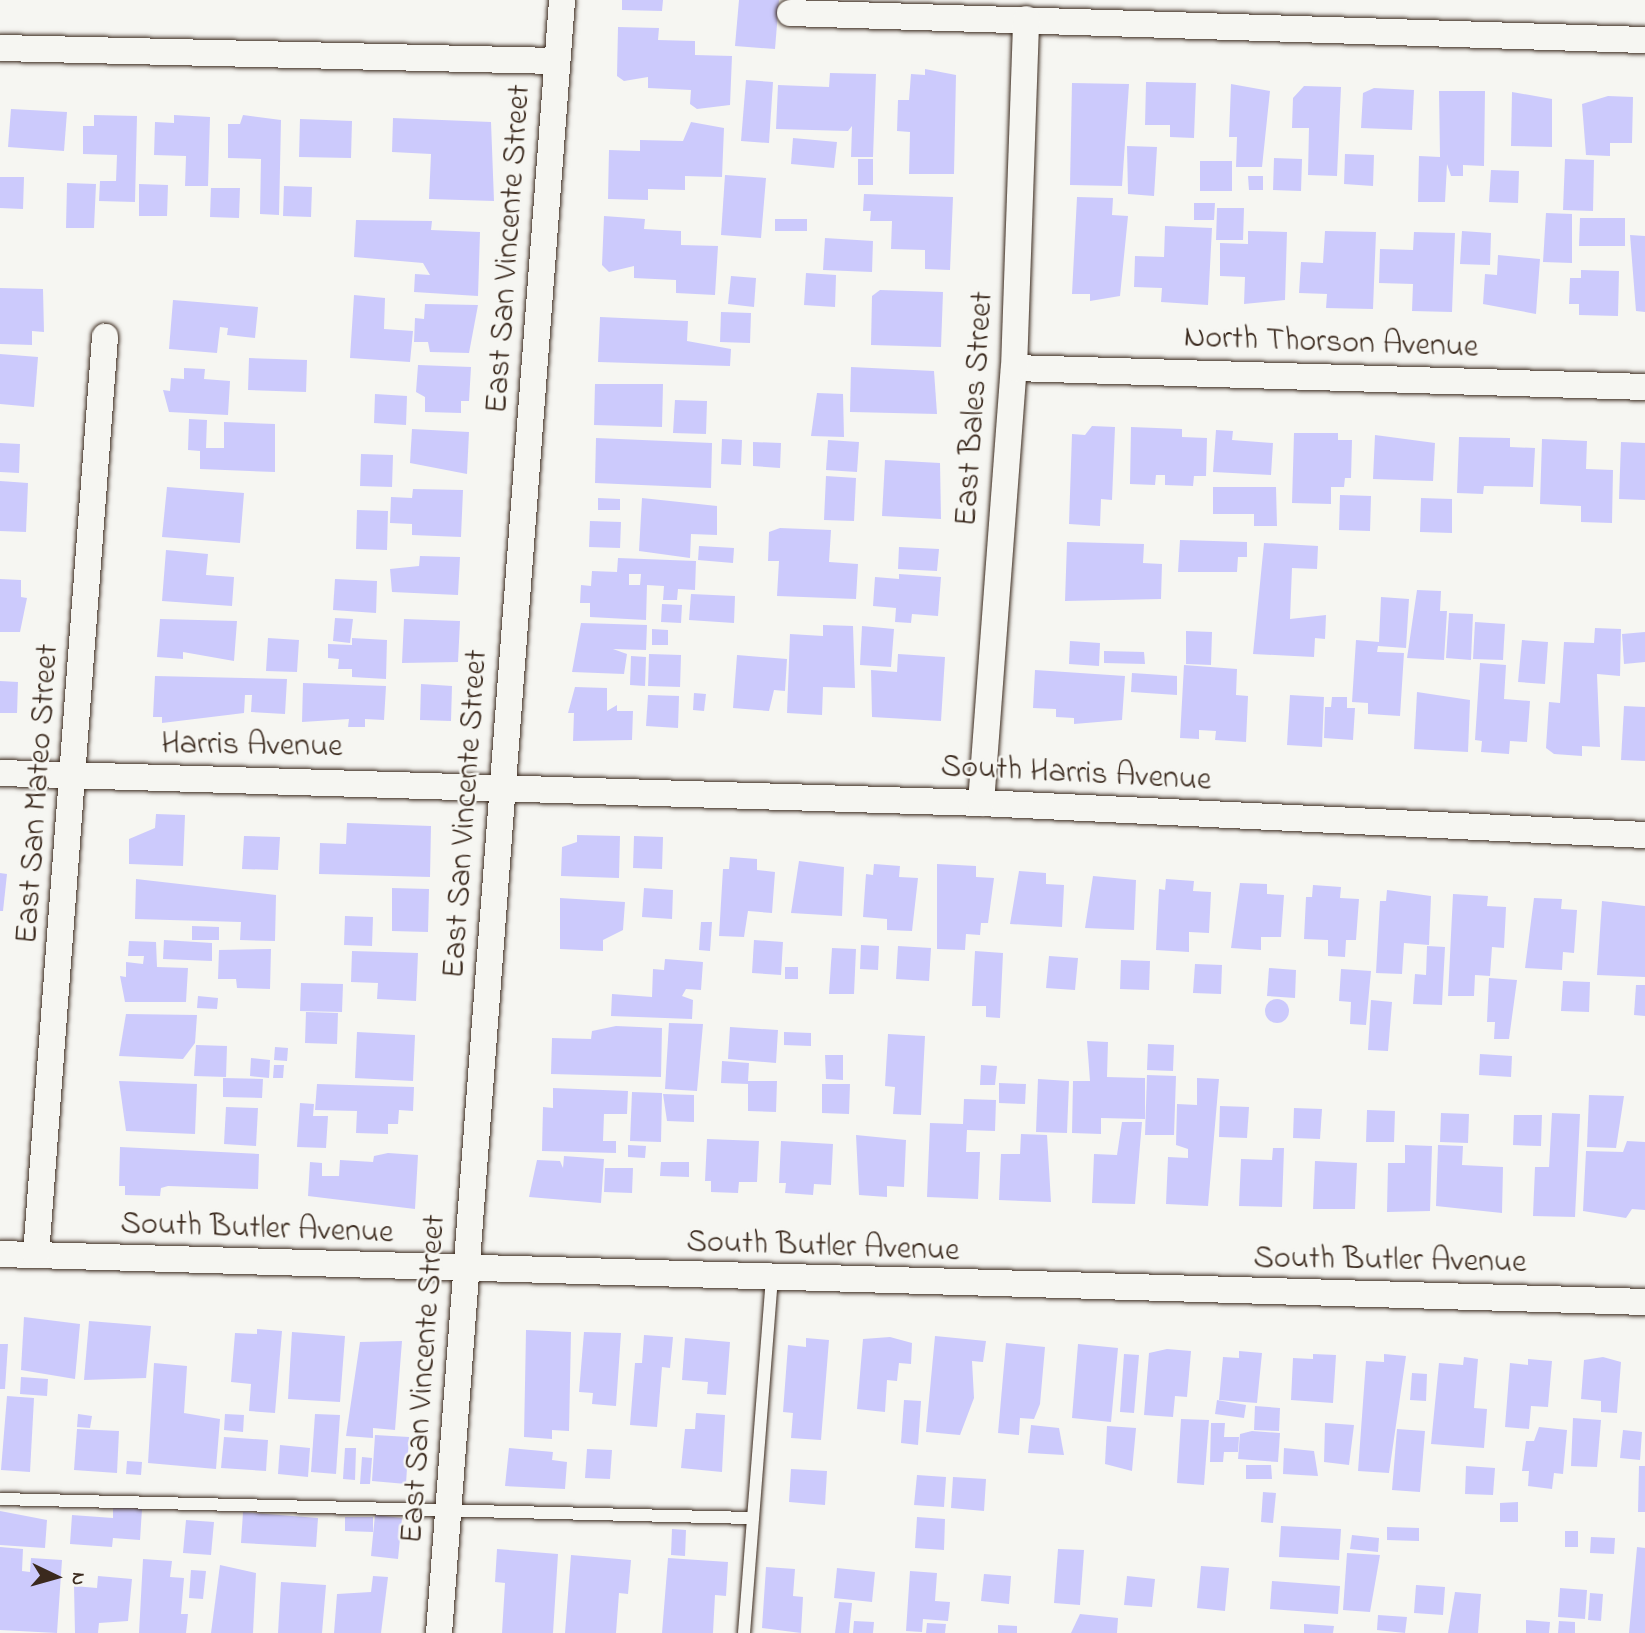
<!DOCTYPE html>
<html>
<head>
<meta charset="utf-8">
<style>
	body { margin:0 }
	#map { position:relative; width:1645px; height:1633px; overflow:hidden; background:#f6f6f2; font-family:"Indie Flower",sans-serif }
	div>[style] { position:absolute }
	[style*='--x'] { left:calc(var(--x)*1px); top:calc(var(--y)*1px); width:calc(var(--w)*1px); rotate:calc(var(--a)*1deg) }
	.building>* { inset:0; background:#cccafc }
	.round { border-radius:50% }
	.roads { filter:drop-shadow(0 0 2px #3b2a1e) drop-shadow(0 0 2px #3b2a1e) }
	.lane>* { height:12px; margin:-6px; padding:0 6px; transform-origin:6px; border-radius:6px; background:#f6f6f2 }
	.street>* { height:26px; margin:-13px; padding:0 13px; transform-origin:13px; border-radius:13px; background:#f6f6f2 }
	span { translate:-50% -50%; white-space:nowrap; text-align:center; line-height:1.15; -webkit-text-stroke:5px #f6f6f2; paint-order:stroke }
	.street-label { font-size:32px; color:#3b2a1e }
	.north { position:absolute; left:21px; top:1542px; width:70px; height:70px; -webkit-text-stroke:5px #f6f6f2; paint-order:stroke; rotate:95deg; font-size:19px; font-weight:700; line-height:28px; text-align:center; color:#3b2a1e }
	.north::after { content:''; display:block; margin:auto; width:24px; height:32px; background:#3b2a1e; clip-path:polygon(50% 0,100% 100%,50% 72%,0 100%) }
</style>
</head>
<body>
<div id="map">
	<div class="building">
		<i style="clip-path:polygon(622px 0,663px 0,662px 11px,622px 10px)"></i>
		<i style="clip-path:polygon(739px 0,779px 0,775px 49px,735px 46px)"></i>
		<i style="clip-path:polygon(618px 27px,659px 28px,658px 40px,695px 41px,695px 55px,732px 56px,730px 105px,697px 109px,690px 104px,691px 90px,648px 88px,648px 77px,624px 81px,617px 76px)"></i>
		<i style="clip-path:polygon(925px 69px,956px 75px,954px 174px,909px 174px,910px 132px,897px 131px,898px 100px,909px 100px,911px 74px,925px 75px)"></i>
		<i style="clip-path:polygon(830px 73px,876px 74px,873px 157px,851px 157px,852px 126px,848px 131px,776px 129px,778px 85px,829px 87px)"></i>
		<i style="clip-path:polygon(746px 80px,773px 82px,769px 143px,741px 141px)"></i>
		<i style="clip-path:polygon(1146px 82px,1196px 83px,1194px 138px,1170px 137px,1170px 125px,1145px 125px)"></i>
		<i style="clip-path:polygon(1072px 83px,1129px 84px,1122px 186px,1070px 185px)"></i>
		<i style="clip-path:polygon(1231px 84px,1270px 91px,1262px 167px,1236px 167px,1237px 137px,1229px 137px)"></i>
		<i style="clip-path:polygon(1304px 86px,1341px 87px,1337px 176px,1308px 175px,1309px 128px,1292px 128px,1293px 98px)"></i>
		<i style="clip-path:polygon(1374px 88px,1414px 90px,1412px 130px,1361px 128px,1363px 93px)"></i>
		<i style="clip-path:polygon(1439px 91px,1485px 91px,1484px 166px,1463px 165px,1463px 176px,1451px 176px,1447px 164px,1445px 202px,1418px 202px,1419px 156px,1440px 157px)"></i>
		<i style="clip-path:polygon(1512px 92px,1552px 99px,1552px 147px,1511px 146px)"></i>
		<i style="clip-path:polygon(1608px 96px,1633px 97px,1632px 143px,1610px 143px,1610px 156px,1586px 155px,1582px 104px)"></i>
		<i style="clip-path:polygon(11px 109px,67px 112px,64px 151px,8px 147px)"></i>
		<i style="clip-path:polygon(94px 115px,137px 116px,135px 202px,99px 201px,100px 181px,116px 181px,117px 155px,83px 154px,83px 126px,94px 126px)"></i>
		<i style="clip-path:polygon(174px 115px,210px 117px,208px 186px,185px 186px,186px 156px,154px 155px,155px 122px,174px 123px)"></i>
		<i style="clip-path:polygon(243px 115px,281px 120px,279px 215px,260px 214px,261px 159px,228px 158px,228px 124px,240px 124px)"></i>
		<i style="clip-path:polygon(393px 118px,491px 122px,494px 201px,429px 199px,431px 154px,392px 152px)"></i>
		<i style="clip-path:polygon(300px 119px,352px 121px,351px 158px,299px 157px)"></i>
		<i style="clip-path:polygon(691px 122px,724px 128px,722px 177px,685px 176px,685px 190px,648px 189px,648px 200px,608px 199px,609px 150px,640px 151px,640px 140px,683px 141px)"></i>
		<i style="clip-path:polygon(793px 138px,837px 142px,834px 168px,791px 164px)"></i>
		<i style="clip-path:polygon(1127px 146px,1157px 147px,1154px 196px,1128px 194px)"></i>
		<i style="clip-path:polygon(1345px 154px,1374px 155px,1373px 186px,1344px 184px)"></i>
		<i style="clip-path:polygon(1274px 158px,1302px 159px,1301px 191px,1273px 190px)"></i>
		<i style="clip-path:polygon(858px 159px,873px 159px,873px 185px,858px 185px)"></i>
		<i style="clip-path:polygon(1565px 159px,1594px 160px,1593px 211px,1563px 210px)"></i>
		<i style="clip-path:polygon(1200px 161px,1232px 161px,1232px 191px,1200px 191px)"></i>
		<i style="clip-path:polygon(1491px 170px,1519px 171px,1518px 203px,1489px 202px)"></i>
		<i style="clip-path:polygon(725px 175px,766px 178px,761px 238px,721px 235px)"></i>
		<i style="clip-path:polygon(1248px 176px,1263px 176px,1263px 190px,1249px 190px)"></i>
		<i style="clip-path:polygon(0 177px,24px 177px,23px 209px,0 208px)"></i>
		<i style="clip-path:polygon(67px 183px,96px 184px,94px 228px,66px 228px)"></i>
		<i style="clip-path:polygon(139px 184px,168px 185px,167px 216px,139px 216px)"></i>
		<i style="clip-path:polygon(284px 186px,312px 187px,311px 217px,283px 216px)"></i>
		<i style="clip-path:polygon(211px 188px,240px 188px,239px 218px,210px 217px)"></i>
		<i style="clip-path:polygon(864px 194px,953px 197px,950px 270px,925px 269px,925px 250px,891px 249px,892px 221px,870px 221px,871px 211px,863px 211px)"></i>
		<i style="clip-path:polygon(1077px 197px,1113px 198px,1112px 215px,1128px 216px,1120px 296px,1090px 301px,1090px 294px,1072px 294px)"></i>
		<i style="clip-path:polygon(1194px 203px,1215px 203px,1214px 220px,1194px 220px)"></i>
		<i style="clip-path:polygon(1217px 208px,1244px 208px,1243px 240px,1216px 240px)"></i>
		<i style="clip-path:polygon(1546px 213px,1572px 214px,1572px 263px,1543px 262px)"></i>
		<i style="clip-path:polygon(604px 216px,645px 219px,644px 229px,681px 231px,681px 245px,718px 246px,715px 295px,676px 293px,676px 280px,634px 278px,634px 266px,609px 272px,602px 265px)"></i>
		<i style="clip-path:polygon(1580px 218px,1625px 218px,1625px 246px,1579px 246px)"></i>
		<i style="clip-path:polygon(775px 219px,807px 219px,807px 231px,775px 231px)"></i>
		<i style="clip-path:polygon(356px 220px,432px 221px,431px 230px,480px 232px,478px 296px,414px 292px,415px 274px,430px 275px,423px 263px,354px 257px)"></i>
		<i style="clip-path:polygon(1165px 226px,1212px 228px,1208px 305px,1161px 302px,1162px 288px,1134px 287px,1135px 256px,1164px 257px)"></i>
		<i style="clip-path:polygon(1248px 231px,1287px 232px,1285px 300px,1244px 304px,1245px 277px,1220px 276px,1220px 243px,1248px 244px)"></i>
		<i style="clip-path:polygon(1325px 231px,1376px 232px,1373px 309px,1326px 308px,1327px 294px,1299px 293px,1301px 262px,1323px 263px)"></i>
		<i style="clip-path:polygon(1462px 231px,1491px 233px,1490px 265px,1460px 264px)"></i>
		<i style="clip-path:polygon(1414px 232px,1455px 233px,1452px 312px,1412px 311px,1413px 284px,1379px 283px,1380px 249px,1413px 250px)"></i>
		<i style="clip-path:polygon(1630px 235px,1645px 236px,1645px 312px,1636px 311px)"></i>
		<i style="clip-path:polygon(825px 238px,873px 241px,872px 272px,823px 270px)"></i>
		<i style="clip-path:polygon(1498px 255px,1540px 259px,1536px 314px,1483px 304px,1485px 274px,1497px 275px)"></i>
		<i style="clip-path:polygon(1581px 270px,1619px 271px,1618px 316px,1579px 315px,1579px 304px,1569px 304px,1570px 278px,1581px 278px)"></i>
		<i style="clip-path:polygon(806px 273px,836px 275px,835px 307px,804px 305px)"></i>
		<i style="clip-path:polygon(731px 276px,756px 278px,754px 307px,728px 304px)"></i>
		<i style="clip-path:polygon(0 288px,43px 289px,44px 332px,32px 331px,32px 345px,0 344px)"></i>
		<i style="clip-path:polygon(880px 290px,943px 292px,941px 347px,871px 345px,872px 296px)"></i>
		<i style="clip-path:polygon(354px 295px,385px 298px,384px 329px,413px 331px,410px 362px,350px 358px)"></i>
		<i style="clip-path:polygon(173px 300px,258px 307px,255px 338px,227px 335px,228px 328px,220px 327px,217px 353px,169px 349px)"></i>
		<i style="clip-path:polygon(425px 304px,478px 305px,469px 353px,430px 352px,428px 342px,414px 342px,415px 318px,424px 319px)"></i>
		<i style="clip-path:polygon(721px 312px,751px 313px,750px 343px,720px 342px)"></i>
		<i style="clip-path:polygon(600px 317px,688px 321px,687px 341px,731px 349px,730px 366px,598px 362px)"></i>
		<i style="clip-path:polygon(0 354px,38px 357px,34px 407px,0 404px)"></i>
		<i style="clip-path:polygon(249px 358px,307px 360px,306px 392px,248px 390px)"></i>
		<i style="clip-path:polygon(418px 365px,471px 367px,469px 401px,461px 401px,461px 413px,425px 412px,425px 397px,416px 392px)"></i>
		<i style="clip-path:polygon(851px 367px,934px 371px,937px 414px,850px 412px)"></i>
		<i style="clip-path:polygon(184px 368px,205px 369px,204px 379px,230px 381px,228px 415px,169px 412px,163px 390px,170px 391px,171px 378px,184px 379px)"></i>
		<i style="clip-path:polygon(595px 384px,663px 384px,662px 427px,594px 425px)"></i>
		<i style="clip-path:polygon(817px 393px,843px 394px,844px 437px,811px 436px)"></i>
		<i style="clip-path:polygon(375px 394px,407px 396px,406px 425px,374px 423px)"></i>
		<i style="clip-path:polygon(675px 400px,707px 401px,706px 434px,673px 433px)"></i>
		<i style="clip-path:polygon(189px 419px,207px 420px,206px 448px,224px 448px,224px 422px,275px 424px,275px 472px,200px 469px,200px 451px,188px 450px)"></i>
		<i style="clip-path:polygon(1092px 426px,1115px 427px,1112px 500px,1101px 499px,1100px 526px,1069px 524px,1072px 434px,1085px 435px)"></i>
		<i style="clip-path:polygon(1131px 427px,1182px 429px,1182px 437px,1207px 438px,1206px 476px,1194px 476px,1193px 486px,1165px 485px,1165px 475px,1156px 475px,1155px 485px,1130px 484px)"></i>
		<i style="clip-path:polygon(412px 429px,469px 432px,467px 474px,410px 463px)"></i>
		<i style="clip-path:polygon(1216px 430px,1233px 431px,1232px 440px,1273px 443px,1271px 475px,1213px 472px)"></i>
		<i style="clip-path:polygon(1294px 433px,1338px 433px,1338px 440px,1352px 440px,1351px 478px,1345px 478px,1344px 487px,1331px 487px,1331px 504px,1292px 503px)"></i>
		<i style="clip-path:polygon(1375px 435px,1435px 443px,1433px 481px,1373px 479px)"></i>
		<i style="clip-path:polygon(1459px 437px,1510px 438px,1510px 447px,1535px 448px,1533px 487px,1484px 486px,1483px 494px,1457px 493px)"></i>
		<i style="clip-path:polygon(596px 438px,712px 443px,711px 488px,595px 483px)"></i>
		<i style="clip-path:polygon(722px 439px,742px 440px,741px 465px,721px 464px)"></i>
		<i style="clip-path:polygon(1542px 439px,1587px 441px,1586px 469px,1613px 470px,1612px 523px,1581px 522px,1581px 506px,1540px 504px)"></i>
		<i style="clip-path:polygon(828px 440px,859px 442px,857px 472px,826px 470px)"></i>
		<i style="clip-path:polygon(753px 442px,781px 443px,780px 468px,753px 466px)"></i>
		<i style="clip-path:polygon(1621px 442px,1645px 443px,1645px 500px,1619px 499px)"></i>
		<i style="clip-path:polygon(0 443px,20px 444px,19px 473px,0 472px)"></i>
		<i style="clip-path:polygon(361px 454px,393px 455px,392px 487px,360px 486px)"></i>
		<i style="clip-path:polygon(885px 460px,940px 463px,941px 519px,882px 516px)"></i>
		<i style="clip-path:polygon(826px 476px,856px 478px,854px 521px,824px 520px)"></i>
		<i style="clip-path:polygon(0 481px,28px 483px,26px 532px,0 531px)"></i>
		<i style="clip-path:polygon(167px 487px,244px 493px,240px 543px,162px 537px)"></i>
		<i style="clip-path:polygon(1213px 487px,1276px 487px,1277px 526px,1254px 526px,1254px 514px,1213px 514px)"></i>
		<i style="clip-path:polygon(413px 489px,463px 490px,461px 537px,412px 535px,412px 524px,390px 523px,391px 497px,412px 498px)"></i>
		<i style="clip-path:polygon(1340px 495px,1371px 496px,1370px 531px,1339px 530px)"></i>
		<i style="clip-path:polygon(598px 498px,620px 499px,620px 510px,598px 510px)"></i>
		<i style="clip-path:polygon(642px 498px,717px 506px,717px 535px,691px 534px,690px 558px,639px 551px)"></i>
		<i style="clip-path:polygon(1421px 498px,1452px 499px,1452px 533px,1420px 532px)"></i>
		<i style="clip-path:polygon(357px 510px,388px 511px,387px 550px,356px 549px)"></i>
		<i style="clip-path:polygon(590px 521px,621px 522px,620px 548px,589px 547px)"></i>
		<i style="clip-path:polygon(780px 528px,831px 530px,829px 562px,858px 564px,856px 599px,777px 596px,779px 561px,768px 561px,769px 532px)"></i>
		<i style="clip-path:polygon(1180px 540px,1247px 542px,1247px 557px,1238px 557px,1237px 572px,1178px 572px)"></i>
		<i style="clip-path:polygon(1067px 542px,1144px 544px,1143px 563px,1162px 564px,1161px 599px,1065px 601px)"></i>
		<i style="clip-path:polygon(1264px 543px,1318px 546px,1317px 569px,1292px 568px,1290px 619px,1326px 615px,1325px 639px,1315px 638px,1314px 657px,1253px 654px)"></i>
		<i style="clip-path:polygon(699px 546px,734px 548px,733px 563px,698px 560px)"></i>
		<i style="clip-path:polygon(899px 547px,939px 549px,937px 571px,898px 569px)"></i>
		<i style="clip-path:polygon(166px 550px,208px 554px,206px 575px,234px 577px,232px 606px,162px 601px)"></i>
		<i style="clip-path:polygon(420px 556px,460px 557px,458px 595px,392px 592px,390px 569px,419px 566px)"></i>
		<i style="clip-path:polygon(evenodd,618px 558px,696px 561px,695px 590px,678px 589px,677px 600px,663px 600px,664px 586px,647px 585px,646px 620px,590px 617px,590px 603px,580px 603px,581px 585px,591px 586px,592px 571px,617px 572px,618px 558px,629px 574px,641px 574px,640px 585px,629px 585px,629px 574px)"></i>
		<i style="clip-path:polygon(899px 574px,941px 577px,938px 616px,912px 614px,911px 623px,895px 622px,896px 608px,873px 606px,875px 577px,899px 579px)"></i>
		<i style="clip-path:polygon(0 579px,21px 580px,21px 597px,27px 598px,20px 632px,0 632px)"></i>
		<i style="clip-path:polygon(335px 579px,377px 581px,376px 613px,333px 610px)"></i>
		<i style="clip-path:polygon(1417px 590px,1441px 591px,1440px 611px,1447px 611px,1444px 660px,1407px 658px)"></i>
		<i style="clip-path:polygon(691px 594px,735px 596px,734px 623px,689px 620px)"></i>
		<i style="clip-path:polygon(1381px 597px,1409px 599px,1406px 648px,1378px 646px,1377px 652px,1404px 653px,1400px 716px,1368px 714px,1368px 703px,1352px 702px,1356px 640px,1379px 642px)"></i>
		<i style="clip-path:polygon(662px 604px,682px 605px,681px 623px,661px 622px)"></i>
		<i style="clip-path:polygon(1449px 613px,1473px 614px,1471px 660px,1446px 658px)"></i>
		<i style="clip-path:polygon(335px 618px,353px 619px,350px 643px,333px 641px)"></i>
		<i style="clip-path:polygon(160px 619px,237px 621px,234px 661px,183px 652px,183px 659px,157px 657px)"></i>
		<i style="clip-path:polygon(404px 619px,460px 621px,458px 662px,402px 663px)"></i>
		<i style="clip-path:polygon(1475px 622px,1505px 624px,1503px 660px,1473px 659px)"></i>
		<i style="clip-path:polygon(581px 623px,647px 625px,646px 650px,613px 649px,627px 654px,624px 674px,572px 672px)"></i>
		<i style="clip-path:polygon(823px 625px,853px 626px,855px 688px,823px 687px,822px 715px,787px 713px,790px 634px,823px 636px)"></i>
		<i style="clip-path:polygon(862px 626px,894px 629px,891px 667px,860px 665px)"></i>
		<i style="clip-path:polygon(1595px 628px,1621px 629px,1620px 676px,1597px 674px,1600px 747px,1582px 746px,1582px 756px,1554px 754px,1546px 748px,1549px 702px,1560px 703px,1564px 642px,1594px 643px)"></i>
		<i style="clip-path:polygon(652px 629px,668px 630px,668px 645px,652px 645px)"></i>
		<i style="clip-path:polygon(1186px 631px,1212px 632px,1211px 665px,1186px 664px)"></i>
		<i style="clip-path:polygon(1645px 632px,1645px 662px,1624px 664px,1622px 634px)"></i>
		<i style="clip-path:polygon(268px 638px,299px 640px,297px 672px,266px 671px)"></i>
		<i style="clip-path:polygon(352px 638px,387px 640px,386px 679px,352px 677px,352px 669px,338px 669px,339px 659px,328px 658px,328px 644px,352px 645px)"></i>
		<i style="clip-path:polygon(1522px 640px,1548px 642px,1545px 684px,1518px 682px)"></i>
		<i style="clip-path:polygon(1070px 641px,1100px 643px,1099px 666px,1069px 664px)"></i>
		<i style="clip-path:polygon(1104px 651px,1144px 652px,1145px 664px,1104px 663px)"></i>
		<i style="clip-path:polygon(649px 654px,681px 655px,680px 687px,648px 686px)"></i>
		<i style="clip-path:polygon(898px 654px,945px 657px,941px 721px,872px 717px,871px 670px,897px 672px)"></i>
		<i style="clip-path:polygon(737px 655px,787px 659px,785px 691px,774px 690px,769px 711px,733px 708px)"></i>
		<i style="clip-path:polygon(631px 656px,646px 657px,645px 686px,630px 685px)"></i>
		<i style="clip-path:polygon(1480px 663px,1506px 665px,1504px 699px,1530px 701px,1527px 742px,1510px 741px,1509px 754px,1481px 752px,1482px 741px,1475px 740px)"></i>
		<i style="clip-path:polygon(1184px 665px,1237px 669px,1236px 695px,1248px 696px,1246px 742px,1215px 740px,1216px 731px,1199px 730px,1199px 739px,1180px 738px)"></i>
		<i style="clip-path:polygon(1035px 670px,1125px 676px,1122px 720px,1074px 724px,1074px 718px,1056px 717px,1056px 709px,1033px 708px)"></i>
		<i style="clip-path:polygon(1132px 673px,1177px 676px,1177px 695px,1131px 692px)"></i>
		<i style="clip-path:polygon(155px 676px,287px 679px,285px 714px,251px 712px,252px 695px,245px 695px,244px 713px,162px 723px,162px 717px,153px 717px)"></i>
		<i style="clip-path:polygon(0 681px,18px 682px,17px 713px,0 713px)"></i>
		<i style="clip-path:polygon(303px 683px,386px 686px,384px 720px,365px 719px,365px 727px,348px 727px,349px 719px,302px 722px)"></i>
		<i style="clip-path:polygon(421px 684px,452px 686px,451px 721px,420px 720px)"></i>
		<i style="clip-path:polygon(575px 687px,607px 688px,607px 711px,617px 705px,617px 711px,633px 711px,632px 740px,573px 741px,574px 713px,568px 713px)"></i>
		<i style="clip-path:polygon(1417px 692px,1470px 700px,1468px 752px,1414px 749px)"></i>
		<i style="clip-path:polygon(694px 693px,706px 694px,704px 711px,693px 710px)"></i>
		<i style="clip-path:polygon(648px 695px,679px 696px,678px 728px,646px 726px)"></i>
		<i style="clip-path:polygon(1290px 695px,1324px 697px,1322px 747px,1287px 745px)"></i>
		<i style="clip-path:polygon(1332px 697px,1347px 697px,1347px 708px,1355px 708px,1353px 740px,1324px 738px,1325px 707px,1331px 707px)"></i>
		<i style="clip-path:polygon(1624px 706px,1645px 707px,1645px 761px,1621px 760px)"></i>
		<i style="clip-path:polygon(156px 814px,185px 815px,183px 866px,129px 864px,129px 839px,155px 828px)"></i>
		<i style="clip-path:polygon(347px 823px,431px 826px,430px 877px,319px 874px,320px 843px,346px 844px)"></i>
		<i style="clip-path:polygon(577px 835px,620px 836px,619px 878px,561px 876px,562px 847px,577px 842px)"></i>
		<i style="clip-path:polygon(244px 836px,280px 837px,278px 870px,242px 869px)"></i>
		<i style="clip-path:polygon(634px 836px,663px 837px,662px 869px,633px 868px)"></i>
		<i style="clip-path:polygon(730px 857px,757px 859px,757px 870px,775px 872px,772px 913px,748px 911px,744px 937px,719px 936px,723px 869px,729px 869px)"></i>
		<i style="clip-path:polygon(799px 861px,844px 867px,842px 916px,791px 913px)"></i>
		<i style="clip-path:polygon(874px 864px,900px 866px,899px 877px,918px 878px,912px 931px,887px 930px,887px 919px,863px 917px,866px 874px,873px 875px)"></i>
		<i style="clip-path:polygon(937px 864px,976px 866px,976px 877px,994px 878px,988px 923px,981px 923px,980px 935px,966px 934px,965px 950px,937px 949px)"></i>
		<i style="clip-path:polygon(1019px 871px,1046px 873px,1046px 884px,1064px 885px,1062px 927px,1010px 924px)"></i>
		<i style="clip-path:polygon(0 873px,7px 874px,3px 911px,0 911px)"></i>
		<i style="clip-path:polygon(1093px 876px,1136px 880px,1134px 930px,1085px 928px)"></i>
		<i style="clip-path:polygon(136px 879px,276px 895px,275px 941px,240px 940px,241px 922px,135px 919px)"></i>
		<i style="clip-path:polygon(1166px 879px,1194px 881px,1193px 891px,1211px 892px,1209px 933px,1189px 932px,1189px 952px,1156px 950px,1159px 889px,1165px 890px)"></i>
		<i style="clip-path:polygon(1240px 883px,1267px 884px,1267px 894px,1284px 895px,1281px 937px,1261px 937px,1261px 950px,1231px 948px)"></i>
		<i style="clip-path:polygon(1313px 885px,1341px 887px,1340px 898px,1359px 899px,1356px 940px,1346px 940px,1345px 957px,1328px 956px,1328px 940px,1304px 939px,1306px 897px,1312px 897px)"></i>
		<i style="clip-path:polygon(392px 888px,429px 889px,428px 932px,392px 931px)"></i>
		<i style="clip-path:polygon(644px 888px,673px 890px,672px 919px,642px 917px)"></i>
		<i style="clip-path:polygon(1387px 890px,1431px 896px,1429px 945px,1404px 943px,1402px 974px,1376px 973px,1380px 901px,1386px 901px)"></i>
		<i style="clip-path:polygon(1453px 894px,1488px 896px,1487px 906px,1506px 907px,1504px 948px,1492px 947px,1490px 976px,1475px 975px,1474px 996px,1448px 996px)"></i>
		<i style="clip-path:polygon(560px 898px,625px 902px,623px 930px,603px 940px,603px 951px,560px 949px)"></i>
		<i style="clip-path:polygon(1534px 898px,1562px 899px,1561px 909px,1577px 910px,1574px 953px,1563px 952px,1562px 970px,1525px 968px)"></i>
		<i style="clip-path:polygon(1602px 901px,1645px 906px,1645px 977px,1597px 975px)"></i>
		<i style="clip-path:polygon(345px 916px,373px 917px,372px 946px,344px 945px)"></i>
		<i style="clip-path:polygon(701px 922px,712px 922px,710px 951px,699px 950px)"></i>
		<i style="clip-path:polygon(192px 926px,219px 927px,219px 940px,192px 940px)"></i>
		<i style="clip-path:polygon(164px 940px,212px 943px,212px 961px,163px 959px)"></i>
		<i style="clip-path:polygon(754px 940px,783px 942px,781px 975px,752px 973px)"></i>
		<i style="clip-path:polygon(129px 941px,156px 942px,157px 967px,188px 968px,186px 1002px,125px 1002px,120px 976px,126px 977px,126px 962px,143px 964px,144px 956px,128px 956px)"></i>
		<i style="clip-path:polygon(861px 945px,879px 946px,878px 970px,860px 969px)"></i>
		<i style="clip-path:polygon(898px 946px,931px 948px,929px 981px,896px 979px)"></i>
		<i style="clip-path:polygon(1427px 946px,1445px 947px,1442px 1005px,1413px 1004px,1415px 974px,1426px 975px)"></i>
		<i style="clip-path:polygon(832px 948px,856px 949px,854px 994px,829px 994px)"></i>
		<i style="clip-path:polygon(271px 949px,270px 989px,237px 988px,236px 979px,218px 979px,219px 950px)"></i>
		<i style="clip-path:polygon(352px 951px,418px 953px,416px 1001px,377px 999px,378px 983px,351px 982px)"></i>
		<i style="clip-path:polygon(975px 951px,1003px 953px,1000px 1018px,986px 1017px,986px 1006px,972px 1006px)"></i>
		<i style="clip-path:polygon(1049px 956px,1078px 958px,1075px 990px,1046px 988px)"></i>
		<i style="clip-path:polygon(665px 959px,703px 962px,701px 990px,686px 989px,682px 996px,693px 1000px,692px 1019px,611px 1016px,612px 994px,652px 997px,653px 969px,664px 970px)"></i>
		<i style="clip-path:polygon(1121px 960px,1150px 961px,1149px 990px,1120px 989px)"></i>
		<i style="clip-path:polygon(1195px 964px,1222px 965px,1221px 994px,1193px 993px)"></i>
		<i style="clip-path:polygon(785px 967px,798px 967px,798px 979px,785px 979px)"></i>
		<i style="clip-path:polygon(1269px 968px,1296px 970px,1295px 998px,1267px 996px)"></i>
		<i style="clip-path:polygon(1341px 969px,1371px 971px,1366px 1025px,1350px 1024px,1351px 1002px,1339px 1001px)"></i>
		<i style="clip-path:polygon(1489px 978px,1517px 980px,1509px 1039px,1494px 1039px,1495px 1022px,1487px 1022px)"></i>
		<i style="clip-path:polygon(1563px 981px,1590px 982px,1589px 1012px,1561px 1011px)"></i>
		<i style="clip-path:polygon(301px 983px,343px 984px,342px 1012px,300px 1011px)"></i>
		<i style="clip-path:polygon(1636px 985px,1645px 985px,1645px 1016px,1634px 1015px)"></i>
		<i style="clip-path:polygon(198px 996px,218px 998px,217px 1009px,197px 1008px)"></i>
		<i class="round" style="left:1265px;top:999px;width:24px;height:24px"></i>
		<i style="clip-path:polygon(1371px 1000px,1392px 1002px,1388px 1051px,1368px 1050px)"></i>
		<i style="clip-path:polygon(306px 1012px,338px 1013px,337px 1044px,305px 1043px)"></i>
		<i style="clip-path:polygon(126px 1014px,197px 1015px,195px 1043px,183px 1059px,119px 1056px)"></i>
		<i style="clip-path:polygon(669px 1023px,703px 1024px,697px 1091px,665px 1089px)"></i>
		<i style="clip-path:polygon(616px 1026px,662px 1028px,661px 1077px,551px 1074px,552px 1038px,591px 1039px,592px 1031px)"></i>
		<i style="clip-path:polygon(730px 1027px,778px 1030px,776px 1063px,728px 1059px)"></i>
		<i style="clip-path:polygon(357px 1032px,415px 1035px,413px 1081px,355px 1078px)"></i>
		<i style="clip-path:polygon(784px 1032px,811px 1033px,811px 1046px,784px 1045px)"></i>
		<i style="clip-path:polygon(888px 1034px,925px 1036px,921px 1115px,893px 1114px,895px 1087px,885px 1086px)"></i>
		<i style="clip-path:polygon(1087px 1041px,1108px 1042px,1107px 1077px,1145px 1078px,1145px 1119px,1101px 1118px,1101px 1134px,1072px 1133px,1073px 1081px,1090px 1081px)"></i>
		<i style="clip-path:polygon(1148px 1044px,1174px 1045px,1173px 1071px,1147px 1070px)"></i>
		<i style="clip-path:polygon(196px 1045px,227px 1046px,226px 1077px,194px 1076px)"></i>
		<i style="clip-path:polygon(275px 1047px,288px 1048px,287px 1061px,274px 1060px)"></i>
		<i style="clip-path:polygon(1480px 1054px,1512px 1056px,1511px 1077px,1479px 1075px)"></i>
		<i style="clip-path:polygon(825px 1055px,843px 1055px,843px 1080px,826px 1079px)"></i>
		<i style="clip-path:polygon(251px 1058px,270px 1060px,269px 1078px,250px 1076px)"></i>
		<i style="clip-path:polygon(722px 1061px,749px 1063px,748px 1081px,777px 1081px,776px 1112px,748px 1111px,748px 1084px,721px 1083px)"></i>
		<i style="clip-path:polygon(274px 1065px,284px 1065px,283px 1078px,273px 1078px)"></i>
		<i style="clip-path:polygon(981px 1065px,997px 1066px,995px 1085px,980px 1085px)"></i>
		<i style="clip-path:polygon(1147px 1075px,1176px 1076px,1174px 1135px,1145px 1135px)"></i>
		<i style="clip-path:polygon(223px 1078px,263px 1079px,262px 1098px,223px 1097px)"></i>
		<i style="clip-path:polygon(1197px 1078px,1219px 1079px,1208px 1206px,1166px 1204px,1168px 1157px,1188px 1158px,1188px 1149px,1176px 1145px,1177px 1104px,1197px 1105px)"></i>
		<i style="clip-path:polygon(1038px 1079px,1069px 1081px,1067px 1133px,1036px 1132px)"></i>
		<i style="clip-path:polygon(119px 1081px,197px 1084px,195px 1134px,126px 1131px)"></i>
		<i style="clip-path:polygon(999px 1083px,1026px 1084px,1025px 1104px,999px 1103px)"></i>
		<i style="clip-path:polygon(317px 1084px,414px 1087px,413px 1111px,399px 1110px,398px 1124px,388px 1124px,388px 1134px,356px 1133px,357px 1111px,315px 1110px)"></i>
		<i style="clip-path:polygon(822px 1084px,850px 1084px,849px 1114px,822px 1113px)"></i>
		<i style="clip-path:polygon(553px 1088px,628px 1091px,627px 1114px,604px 1114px,603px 1141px,616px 1141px,616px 1153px,542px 1151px,543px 1107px,553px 1108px)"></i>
		<i style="clip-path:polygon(632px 1092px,662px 1093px,661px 1142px,630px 1141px)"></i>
		<i style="clip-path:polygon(663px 1094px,694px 1095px,694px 1122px,667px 1121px)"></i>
		<i style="clip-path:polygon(1589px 1095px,1624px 1096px,1616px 1148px,1587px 1147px)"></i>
		<i style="clip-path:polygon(964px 1099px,996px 1100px,995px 1131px,967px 1130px,966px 1152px,980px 1152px,978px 1199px,927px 1197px,930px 1123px,963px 1124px)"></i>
		<i style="clip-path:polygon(300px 1103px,314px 1104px,313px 1116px,328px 1116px,326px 1148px,297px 1147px)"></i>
		<i style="clip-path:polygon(1220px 1106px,1249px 1107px,1247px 1138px,1219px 1137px)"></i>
		<i style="clip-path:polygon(226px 1107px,258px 1108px,256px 1146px,224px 1144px)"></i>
		<i style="clip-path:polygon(1294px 1108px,1322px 1109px,1320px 1139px,1293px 1138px)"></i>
		<i style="clip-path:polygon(1367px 1110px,1395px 1111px,1394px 1142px,1366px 1142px)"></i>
		<i style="clip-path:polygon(1441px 1113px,1469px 1114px,1468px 1143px,1440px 1142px)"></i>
		<i style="clip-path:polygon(1552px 1113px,1580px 1114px,1575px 1217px,1533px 1216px,1535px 1167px,1549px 1167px)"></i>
		<i style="clip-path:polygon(1514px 1115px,1542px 1115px,1541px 1146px,1513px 1145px)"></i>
		<i style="clip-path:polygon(1122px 1122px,1142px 1122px,1135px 1204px,1092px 1203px,1094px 1154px,1117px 1155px)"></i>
		<i style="clip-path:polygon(1021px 1134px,1047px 1135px,1051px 1202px,999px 1200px,1001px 1154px,1020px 1154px)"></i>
		<i style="clip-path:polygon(856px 1135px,906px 1140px,904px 1187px,887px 1186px,887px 1197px,859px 1195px)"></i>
		<i style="clip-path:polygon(707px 1139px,759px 1141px,757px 1182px,739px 1182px,738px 1193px,711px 1192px,711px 1181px,705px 1181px)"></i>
		<i style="clip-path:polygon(781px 1141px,833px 1144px,831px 1185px,814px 1184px,813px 1195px,785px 1193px,786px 1183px,779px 1183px)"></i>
		<i style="clip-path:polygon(1627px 1141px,1645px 1142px,1645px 1210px,1632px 1209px,1626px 1218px,1583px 1211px,1586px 1151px,1623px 1152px)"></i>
		<i style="clip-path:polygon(628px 1145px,646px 1146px,645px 1158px,628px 1157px)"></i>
		<i style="clip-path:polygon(1405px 1145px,1432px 1146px,1430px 1211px,1387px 1212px,1388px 1163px,1405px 1163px)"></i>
		<i style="clip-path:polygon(1438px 1145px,1463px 1146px,1462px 1165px,1503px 1167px,1502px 1213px,1436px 1206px)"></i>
		<i style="clip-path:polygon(120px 1147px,259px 1154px,258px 1189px,168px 1186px,161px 1188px,160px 1196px,125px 1195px,125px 1186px,119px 1186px)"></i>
		<i style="clip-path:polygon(1273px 1148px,1284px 1148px,1282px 1207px,1239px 1206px,1241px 1159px,1272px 1160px)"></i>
		<i style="clip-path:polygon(388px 1153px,418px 1155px,415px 1209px,308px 1196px,310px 1162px,322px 1163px,322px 1176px,339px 1176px,340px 1160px,373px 1162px,374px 1156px)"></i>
		<i style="clip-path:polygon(564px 1156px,604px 1159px,601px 1203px,529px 1197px,537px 1160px,560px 1161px,563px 1168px)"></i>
		<i style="clip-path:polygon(1315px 1161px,1357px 1163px,1355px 1209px,1313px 1209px)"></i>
		<i style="clip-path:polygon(661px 1162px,689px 1162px,689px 1177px,660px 1176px)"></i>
		<i style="clip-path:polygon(605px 1168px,633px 1168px,632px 1193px,604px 1192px)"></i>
		<i style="clip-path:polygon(24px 1317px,80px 1324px,75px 1379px,21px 1370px)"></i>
		<i style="clip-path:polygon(89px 1321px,151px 1326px,146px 1378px,84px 1380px)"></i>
		<i style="clip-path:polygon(257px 1329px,282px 1331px,275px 1413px,249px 1411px,251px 1384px,231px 1382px,235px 1333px,257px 1334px)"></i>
		<i style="clip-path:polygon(526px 1330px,571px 1332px,569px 1431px,552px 1430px,552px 1439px,524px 1437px)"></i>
		<i style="clip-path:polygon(292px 1332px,345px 1336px,340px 1402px,288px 1399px)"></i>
		<i style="clip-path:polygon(584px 1332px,621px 1333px,616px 1406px,592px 1404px,593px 1393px,579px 1392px)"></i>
		<i style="clip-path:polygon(644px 1335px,673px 1337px,670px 1368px,662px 1367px,657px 1427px,630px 1425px,635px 1363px,642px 1363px)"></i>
		<i style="clip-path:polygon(935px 1336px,986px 1341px,983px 1362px,972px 1361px,974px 1398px,960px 1435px,926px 1432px)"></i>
		<i style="clip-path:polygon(890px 1337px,912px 1343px,911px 1364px,899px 1363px,897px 1381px,887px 1380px,885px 1412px,857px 1409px,863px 1339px)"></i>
		<i style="clip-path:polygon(685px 1338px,730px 1342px,726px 1395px,707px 1394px,708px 1382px,682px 1380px)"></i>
		<i style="clip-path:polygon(806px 1338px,829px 1340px,821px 1440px,791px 1438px,793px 1413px,783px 1412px,788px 1345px,806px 1347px)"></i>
		<i style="clip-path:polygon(402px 1341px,395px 1430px,373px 1428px,373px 1438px,346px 1436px,360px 1342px)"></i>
		<i style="clip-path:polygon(1006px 1343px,1045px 1347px,1040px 1404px,1034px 1419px,1020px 1418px,1019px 1435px,998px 1433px)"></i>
		<i style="clip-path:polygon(0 1344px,8px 1344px,5px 1389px,0 1389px)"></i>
		<i style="clip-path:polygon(1078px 1344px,1118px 1348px,1111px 1422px,1072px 1418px)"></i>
		<i style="clip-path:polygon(1167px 1349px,1191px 1351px,1187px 1397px,1175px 1396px,1173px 1417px,1144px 1415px,1149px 1353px)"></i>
		<i style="clip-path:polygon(1239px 1351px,1262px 1353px,1257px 1403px,1219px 1400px,1223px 1357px,1239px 1358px)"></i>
		<i style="clip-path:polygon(1124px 1354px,1139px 1355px,1134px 1413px,1120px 1412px)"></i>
		<i style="clip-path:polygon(1313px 1354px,1336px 1355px,1333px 1403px,1291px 1400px,1293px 1358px,1313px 1359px)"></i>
		<i style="clip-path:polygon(1384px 1354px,1406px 1356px,1389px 1473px,1358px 1471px,1366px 1361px,1384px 1362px)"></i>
		<i style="clip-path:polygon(1464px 1357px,1478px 1359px,1474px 1408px,1487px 1409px,1484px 1448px,1431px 1444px,1439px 1363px,1463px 1365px)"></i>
		<i style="clip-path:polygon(1603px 1357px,1621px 1362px,1617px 1413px,1601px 1412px,1601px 1401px,1581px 1399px,1584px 1360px)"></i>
		<i style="clip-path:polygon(1528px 1359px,1552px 1361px,1548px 1407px,1531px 1406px,1529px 1429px,1505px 1427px,1510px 1363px,1528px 1365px)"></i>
		<i style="clip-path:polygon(154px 1363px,187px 1366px,184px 1413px,220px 1419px,216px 1469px,148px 1463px)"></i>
		<i style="clip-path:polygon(1412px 1373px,1427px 1374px,1426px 1401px,1410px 1400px)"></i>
		<i style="clip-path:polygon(21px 1377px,48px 1379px,47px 1396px,20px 1394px)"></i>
		<i style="clip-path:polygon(7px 1396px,34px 1398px,30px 1472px,1px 1470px)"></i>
		<i style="clip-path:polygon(904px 1400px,921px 1401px,918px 1445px,901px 1443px)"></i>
		<i style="clip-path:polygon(1217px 1400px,1246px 1405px,1244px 1418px,1215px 1414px)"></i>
		<i style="clip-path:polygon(1255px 1406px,1280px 1408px,1279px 1431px,1254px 1430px)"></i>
		<i style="clip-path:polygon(696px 1413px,725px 1415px,722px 1472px,681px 1468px,685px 1429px,695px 1429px)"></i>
		<i style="clip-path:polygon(78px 1414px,92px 1416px,90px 1428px,77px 1427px)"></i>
		<i style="clip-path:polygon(225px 1414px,244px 1415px,243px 1432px,224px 1430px)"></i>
		<i style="clip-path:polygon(315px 1414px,340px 1415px,336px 1474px,311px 1472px)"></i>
		<i style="clip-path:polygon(1573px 1418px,1601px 1420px,1597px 1467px,1571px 1466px)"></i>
		<i style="clip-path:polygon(1181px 1419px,1209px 1420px,1204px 1485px,1177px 1483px)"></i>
		<i style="clip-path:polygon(1211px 1423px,1225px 1423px,1224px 1437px,1239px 1437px,1238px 1452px,1224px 1452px,1223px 1462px,1210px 1462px)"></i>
		<i style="clip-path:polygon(1325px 1423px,1354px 1425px,1349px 1465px,1324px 1462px)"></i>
		<i style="clip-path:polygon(1031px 1425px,1059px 1428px,1064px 1455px,1028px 1453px)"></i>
		<i style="clip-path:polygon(1107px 1426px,1136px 1428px,1132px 1471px,1105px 1464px)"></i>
		<i style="clip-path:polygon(1539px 1427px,1567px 1430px,1563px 1474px,1554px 1473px,1552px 1489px,1528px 1486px,1529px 1471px,1522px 1471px,1526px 1441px,1534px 1441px)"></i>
		<i style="clip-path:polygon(77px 1429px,119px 1431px,117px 1473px,74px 1470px)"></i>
		<i style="clip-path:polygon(1397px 1429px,1425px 1431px,1420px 1492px,1392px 1490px)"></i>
		<i style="clip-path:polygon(1623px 1430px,1642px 1432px,1640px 1460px,1620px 1458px)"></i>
		<i style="clip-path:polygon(1252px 1431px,1280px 1433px,1278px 1462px,1238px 1459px,1240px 1434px)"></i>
		<i style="clip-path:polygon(375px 1435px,409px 1437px,406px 1484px,372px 1481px)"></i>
		<i style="clip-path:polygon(224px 1437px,268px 1440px,266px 1471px,221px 1468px)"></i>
		<i style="clip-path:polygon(280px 1445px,310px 1448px,308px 1477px,278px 1474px)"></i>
		<i style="clip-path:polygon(345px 1448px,356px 1448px,355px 1480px,343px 1479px)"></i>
		<i style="clip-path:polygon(509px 1448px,553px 1452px,552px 1460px,567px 1462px,565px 1489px,505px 1486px)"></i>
		<i style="clip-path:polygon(1284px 1448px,1314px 1451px,1318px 1476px,1283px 1474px)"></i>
		<i style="clip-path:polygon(587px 1449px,612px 1450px,610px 1479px,585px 1478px)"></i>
		<i style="clip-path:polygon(362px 1457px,372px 1458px,370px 1484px,360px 1484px)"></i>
		<i style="clip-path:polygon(127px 1461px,142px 1462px,141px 1475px,126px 1474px)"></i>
		<i style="clip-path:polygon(1246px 1465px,1271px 1465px,1272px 1479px,1246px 1479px)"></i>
		<i style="clip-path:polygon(1466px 1466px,1495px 1468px,1493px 1495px,1465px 1494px)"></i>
		<i style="clip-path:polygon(1639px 1466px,1645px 1466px,1645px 1512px,1638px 1512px)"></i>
		<i style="clip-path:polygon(791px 1469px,827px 1471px,825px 1505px,789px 1502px)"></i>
		<i style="clip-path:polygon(917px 1475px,946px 1477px,944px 1507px,914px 1505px)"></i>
		<i style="clip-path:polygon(953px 1477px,986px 1479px,984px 1511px,951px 1508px)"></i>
		<i style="clip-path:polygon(1263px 1492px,1276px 1493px,1273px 1523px,1261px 1522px)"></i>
		<i style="clip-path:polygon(1518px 1502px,1518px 1522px,1500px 1522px,1500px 1503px)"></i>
		<i style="clip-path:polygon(113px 1507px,142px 1509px,140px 1540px,113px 1538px,112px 1547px,70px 1544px,72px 1515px,113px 1518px)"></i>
		<i style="clip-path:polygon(0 1511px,47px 1520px,45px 1548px,0 1545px)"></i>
		<i style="clip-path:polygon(243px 1512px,318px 1518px,316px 1547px,241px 1543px)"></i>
		<i style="clip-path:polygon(375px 1515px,402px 1518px,398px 1559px,371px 1556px)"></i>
		<i style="clip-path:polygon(345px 1517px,373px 1517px,373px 1532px,345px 1531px)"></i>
		<i style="clip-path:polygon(917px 1517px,945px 1519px,944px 1550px,915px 1548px)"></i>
		<i style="clip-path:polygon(186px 1520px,214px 1522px,211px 1555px,183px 1553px)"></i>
		<i style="clip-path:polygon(1281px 1526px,1341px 1529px,1339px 1560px,1279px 1557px)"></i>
		<i style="clip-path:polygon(1387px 1527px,1419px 1528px,1419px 1541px,1387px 1540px)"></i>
		<i style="clip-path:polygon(672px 1529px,686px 1530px,685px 1556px,671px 1555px)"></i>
		<i style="clip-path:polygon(1565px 1531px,1578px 1531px,1578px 1547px,1565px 1547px)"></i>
		<i style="clip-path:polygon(1352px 1535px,1379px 1538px,1378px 1552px,1350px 1549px)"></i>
		<i style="clip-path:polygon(1591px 1537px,1615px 1538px,1614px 1554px,1590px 1553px)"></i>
		<i style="clip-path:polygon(0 1547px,23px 1549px,22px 1571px,30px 1572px,31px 1558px,62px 1560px,57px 1633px,0 1630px)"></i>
		<i style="clip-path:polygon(1637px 1547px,1645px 1548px,1645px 1633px,1629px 1633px)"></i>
		<i style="clip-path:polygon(497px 1549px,558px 1554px,553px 1633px,502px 1633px,505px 1583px,495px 1582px)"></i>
		<i style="clip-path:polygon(1058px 1549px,1084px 1550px,1080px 1605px,1054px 1603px)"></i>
		<i style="clip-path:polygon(1347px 1553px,1380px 1555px,1370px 1612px,1343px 1610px)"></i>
		<i style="clip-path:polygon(571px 1555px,631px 1560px,628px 1594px,619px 1593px,616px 1633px,565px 1633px)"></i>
		<i style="clip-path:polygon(668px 1558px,728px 1562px,726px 1596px,715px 1595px,713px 1633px,662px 1633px)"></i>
		<i style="clip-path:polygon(143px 1559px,172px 1561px,170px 1577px,184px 1578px,181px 1614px,188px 1614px,186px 1633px,139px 1633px)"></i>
		<i style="clip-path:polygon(220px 1565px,256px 1573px,253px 1633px,211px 1633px)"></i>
		<i style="clip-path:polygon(1201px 1566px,1229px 1568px,1225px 1611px,1197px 1608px)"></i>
		<i style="clip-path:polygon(766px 1567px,795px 1569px,793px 1596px,803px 1597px,801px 1633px,762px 1628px)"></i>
		<i style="clip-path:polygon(837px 1568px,875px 1572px,872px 1602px,834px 1598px)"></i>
		<i style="clip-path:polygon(191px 1570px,206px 1571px,203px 1599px,189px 1598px)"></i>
		<i style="clip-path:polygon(910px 1571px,937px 1573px,935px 1601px,950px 1602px,948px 1621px,923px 1619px,922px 1632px,906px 1631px)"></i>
		<i style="clip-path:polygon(984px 1574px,1011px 1576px,1009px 1604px,981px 1601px)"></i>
		<i style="clip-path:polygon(98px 1576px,132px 1579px,128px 1621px,99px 1623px,98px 1633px,75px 1633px,74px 1586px,97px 1588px)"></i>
		<i style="clip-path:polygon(373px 1576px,388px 1577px,381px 1633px,334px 1633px,337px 1594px,371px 1592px)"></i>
		<i style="clip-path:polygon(1127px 1576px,1155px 1579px,1152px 1607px,1124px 1605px)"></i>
		<i style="clip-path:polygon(1272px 1581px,1340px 1586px,1338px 1614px,1270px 1609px)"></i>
		<i style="clip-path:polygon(281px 1582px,326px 1585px,322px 1633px,278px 1633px)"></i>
		<i style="clip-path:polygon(1416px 1585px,1445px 1587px,1443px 1615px,1414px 1613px)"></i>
		<i style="clip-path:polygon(1560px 1588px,1587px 1590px,1585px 1619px,1558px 1617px)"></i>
		<i style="clip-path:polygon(1455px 1592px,1481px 1594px,1478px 1633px,1448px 1633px)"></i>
		<i style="clip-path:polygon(1590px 1593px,1603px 1594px,1601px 1621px,1588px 1620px)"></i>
		<i style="clip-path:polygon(839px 1602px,852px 1603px,849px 1633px,835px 1633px)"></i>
		<i style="clip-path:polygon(1080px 1614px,1118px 1618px,1117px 1633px,1071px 1633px)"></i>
		<i style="clip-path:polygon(1378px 1615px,1407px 1617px,1405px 1633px,1377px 1630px)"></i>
		<i style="clip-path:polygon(1526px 1620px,1550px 1622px,1549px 1633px,1526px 1633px)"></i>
		<i style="clip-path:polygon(854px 1621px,874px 1622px,873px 1633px,853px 1633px)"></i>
		<i style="clip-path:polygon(1559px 1621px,1575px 1622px,1575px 1633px,1558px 1633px)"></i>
		<i style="clip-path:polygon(927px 1623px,946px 1624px,945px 1633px,926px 1633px)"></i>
		<i style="clip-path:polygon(1304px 1624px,1334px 1626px,1333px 1633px,1304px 1633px)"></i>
		<i style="clip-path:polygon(998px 1625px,1017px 1626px,1017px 1633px,998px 1633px)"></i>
	</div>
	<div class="roads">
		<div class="lane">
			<i style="--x:0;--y:1499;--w:753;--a:1.45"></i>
			<i style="--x:744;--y:1633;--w:354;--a:-85.5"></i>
		</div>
		<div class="street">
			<i style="--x:790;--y:13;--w:855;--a:1.81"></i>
			<i style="--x:0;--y:48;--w:557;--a:1.34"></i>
			<i style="--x:1014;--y:368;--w:631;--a:1.72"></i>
			<i style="--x:0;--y:773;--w:981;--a:1.75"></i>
			<i style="--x:981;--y:803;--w:665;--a:2.76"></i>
			<i style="--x:981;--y:803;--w:436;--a:-85.7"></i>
			<i style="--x:1014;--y:368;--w:349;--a:-88"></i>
			<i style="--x:0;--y:1254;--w:1646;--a:1.67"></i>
			<i style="--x:36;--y:1255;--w:921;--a:-85.7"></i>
			<i style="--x:439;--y:1633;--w:1638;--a:-85.69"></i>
		</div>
	</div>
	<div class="street-label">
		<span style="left:510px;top:249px;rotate:-86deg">East San Vincente Street</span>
		<span style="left:1331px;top:344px;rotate:2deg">North Thorson Avenue</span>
		<span style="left:976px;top:409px;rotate:-86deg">East Bales Street</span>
		<span style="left:252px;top:747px;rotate:1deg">Harris Avenue</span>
		<span style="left:1076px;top:775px;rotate:3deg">South Harris Avenue</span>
		<span style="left:39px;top:794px;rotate:-86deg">East San Mateo Street</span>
		<span style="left:467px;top:814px;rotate:-86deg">East San Vincente Street</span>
		<span style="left:257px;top:1230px;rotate:2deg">South Butler Avenue</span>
		<span style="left:823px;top:1248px;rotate:2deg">South Butler Avenue</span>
		<span style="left:1390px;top:1262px;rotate:1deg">South Butler Avenue</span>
		<span style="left:425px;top:1379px;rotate:-86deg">East San Vincente Street</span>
	</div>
	<div class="north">N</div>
</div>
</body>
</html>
